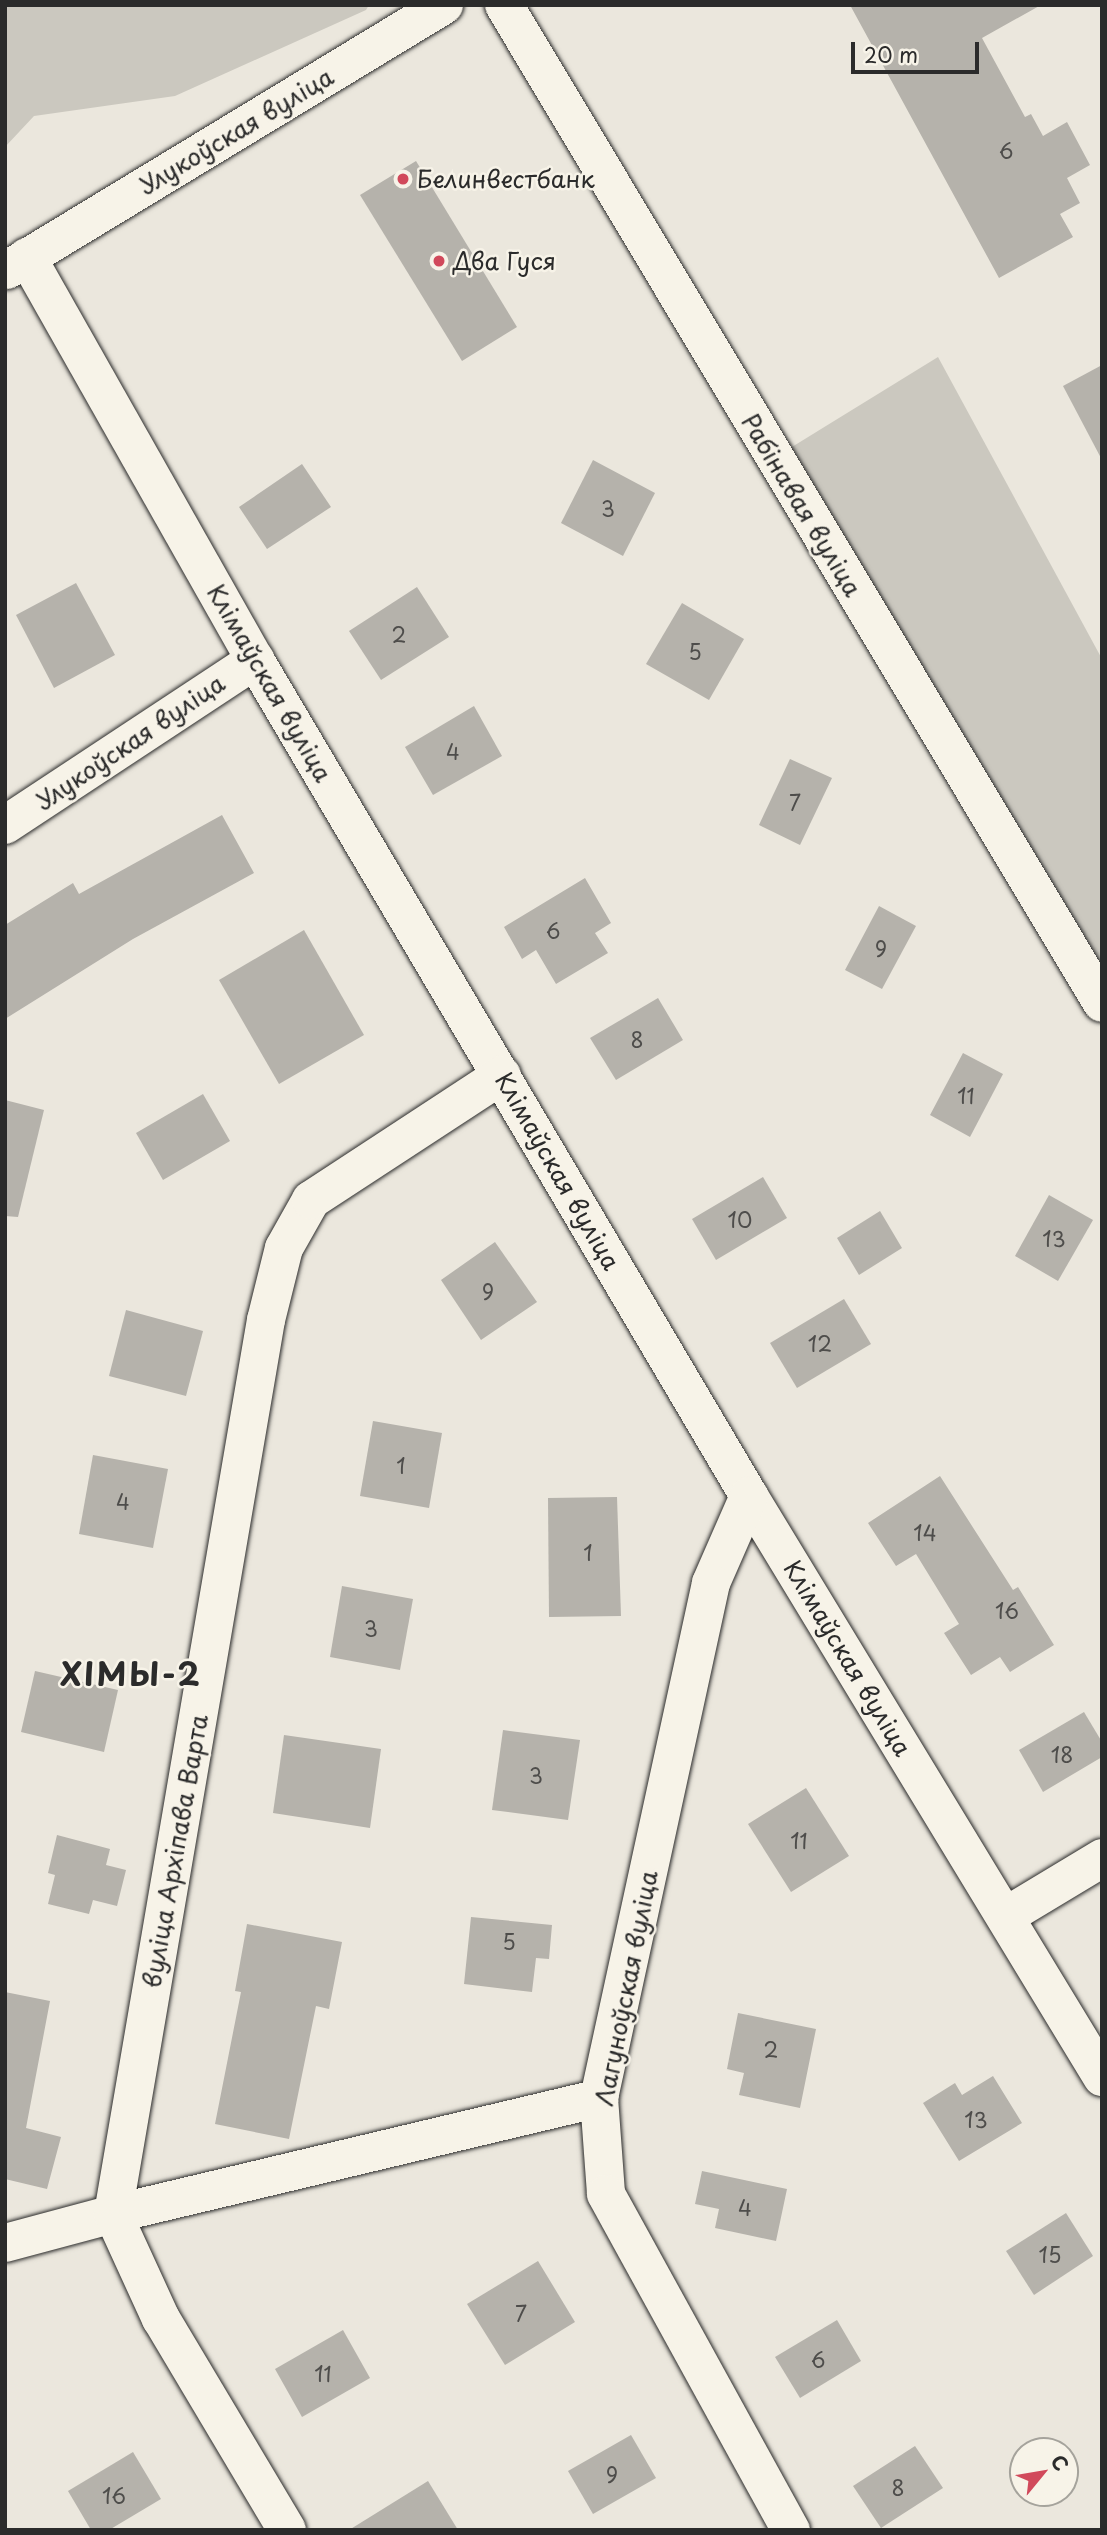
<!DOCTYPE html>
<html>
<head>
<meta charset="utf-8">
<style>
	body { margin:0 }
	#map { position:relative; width:1107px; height:2535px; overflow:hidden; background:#ebe7dd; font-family:"Playpen Sans",sans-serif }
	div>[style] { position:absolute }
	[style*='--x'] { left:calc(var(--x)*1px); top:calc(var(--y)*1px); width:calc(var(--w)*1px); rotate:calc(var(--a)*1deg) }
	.green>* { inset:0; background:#cbc8bf }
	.building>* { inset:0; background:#b5b2ab }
	.roads { filter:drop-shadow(0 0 2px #2b2b2b) drop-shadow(0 0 2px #2b2b2b) }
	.minor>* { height:38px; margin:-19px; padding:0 19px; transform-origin:19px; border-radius:19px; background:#f7f3e8 }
	.dots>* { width:19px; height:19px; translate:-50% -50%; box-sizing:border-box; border:4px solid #f7f3e8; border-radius:50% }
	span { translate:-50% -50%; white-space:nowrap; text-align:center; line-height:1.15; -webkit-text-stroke:5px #f7f3e8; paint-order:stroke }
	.number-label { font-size:21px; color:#4e4d4b }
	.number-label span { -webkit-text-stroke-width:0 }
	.street-label { font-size:24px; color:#2b2b2b }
	.poi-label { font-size:24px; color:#2b2b2b }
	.left { translate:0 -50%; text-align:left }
	.district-label { font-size:32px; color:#2b2b2b; font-weight:700; letter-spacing:2px }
	.frame { position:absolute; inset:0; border:7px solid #2b2b2b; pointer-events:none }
	.north { position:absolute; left:1009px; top:2437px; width:70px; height:70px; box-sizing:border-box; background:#f7f3e8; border:2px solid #a5a39c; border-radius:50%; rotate:60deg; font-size:19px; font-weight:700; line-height:28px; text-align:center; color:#2b2b2b }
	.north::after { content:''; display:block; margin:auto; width:24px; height:32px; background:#d1495b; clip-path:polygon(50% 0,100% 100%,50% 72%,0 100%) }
	.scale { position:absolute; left:851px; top:42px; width:128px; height:32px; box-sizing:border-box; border:4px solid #2b2b2b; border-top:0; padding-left:9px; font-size:21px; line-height:24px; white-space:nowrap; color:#2b2b2b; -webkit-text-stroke:5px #f7f3e8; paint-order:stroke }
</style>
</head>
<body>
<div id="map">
	<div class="green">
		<i style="clip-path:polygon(5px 5px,369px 5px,366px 10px,175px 96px,34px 116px,5px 147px)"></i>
		<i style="clip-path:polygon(938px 357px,1102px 659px,1102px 1003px,774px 458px)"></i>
	</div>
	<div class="building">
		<i style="clip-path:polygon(850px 5px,1041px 5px,982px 38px,1025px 117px,1031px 114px,1043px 136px,1067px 122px,1090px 165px,1067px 178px,1080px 203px,1060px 214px,1073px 237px,999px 278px)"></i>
		<i style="clip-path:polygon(416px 161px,517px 327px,462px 361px,360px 195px)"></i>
		<i style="clip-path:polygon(1102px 365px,1102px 460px,1063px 386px)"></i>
		<i style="clip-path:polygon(593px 460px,655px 493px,623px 556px,561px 523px)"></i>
		<i style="clip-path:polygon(302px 464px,331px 507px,267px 549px,239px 507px)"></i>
		<i style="clip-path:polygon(76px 583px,115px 655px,54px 688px,16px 615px)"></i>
		<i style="clip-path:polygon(417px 587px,449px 637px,381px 680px,349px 631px)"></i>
		<i style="clip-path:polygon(682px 603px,744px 639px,709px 700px,646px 664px)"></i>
		<i style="clip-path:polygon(474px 706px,502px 756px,433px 795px,405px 747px)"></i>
		<i style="clip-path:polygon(790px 759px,832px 778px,800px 845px,759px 825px)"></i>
		<i style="clip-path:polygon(222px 815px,254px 873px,133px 939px,5px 1019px,5px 925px,73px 883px,79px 894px)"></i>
		<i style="clip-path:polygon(585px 878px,611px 923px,595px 933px,608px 953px,556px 984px,536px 950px,522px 959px,504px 927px)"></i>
		<i style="clip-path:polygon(879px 906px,916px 926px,882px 989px,845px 970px)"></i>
		<i style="clip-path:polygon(304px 930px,364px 1035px,279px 1084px,219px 980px)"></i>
		<i style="clip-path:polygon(658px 998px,683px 1040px,616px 1080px,590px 1038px)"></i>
		<i style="clip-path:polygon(963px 1053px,1003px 1074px,970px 1137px,930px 1115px)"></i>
		<i style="clip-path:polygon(203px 1094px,230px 1141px,163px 1180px,136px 1133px)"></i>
		<i style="clip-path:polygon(5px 1100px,44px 1110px,18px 1217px,5px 1216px)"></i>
		<i style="clip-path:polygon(763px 1177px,787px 1218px,716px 1260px,692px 1219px)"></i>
		<i style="clip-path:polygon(1049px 1195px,1093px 1220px,1058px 1281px,1015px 1256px)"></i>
		<i style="clip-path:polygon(880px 1211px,902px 1248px,859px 1275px,837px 1238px)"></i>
		<i style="clip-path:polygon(495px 1242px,537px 1302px,481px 1340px,441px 1280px)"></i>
		<i style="clip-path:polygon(844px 1299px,871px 1344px,797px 1388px,770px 1343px)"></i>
		<i style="clip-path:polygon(126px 1310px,203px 1331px,186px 1396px,109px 1376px)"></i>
		<i style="clip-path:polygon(373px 1421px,442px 1433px,429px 1508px,360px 1496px)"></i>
		<i style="clip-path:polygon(93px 1455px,168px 1469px,153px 1548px,79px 1534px)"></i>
		<i style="clip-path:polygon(940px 1476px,1013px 1590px,1018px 1587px,1054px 1645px,1010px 1672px,1000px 1657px,971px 1675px,944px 1633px,959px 1624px,916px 1554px,896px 1566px,868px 1523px)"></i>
		<i style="clip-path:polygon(617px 1497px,621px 1616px,549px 1617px,548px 1498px)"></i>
		<i style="clip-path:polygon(342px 1586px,413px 1599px,400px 1670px,330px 1657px)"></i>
		<i style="clip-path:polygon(35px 1671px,118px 1690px,104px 1752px,21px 1732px)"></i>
		<i style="clip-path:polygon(1084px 1712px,1102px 1742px,1102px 1757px,1043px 1792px,1019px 1750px)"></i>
		<i style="clip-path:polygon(503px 1730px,580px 1740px,568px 1820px,492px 1810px)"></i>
		<i style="clip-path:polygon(284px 1735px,381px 1749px,370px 1828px,273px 1813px)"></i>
		<i style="clip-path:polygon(806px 1788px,849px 1856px,791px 1892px,748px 1824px)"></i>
		<i style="clip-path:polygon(57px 1835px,110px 1849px,106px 1865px,126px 1870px,117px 1906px,93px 1900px,89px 1914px,48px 1904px,55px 1875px,48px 1873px)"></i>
		<i style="clip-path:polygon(471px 1917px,552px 1925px,549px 1959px,536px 1958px,532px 1992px,464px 1984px)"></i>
		<i style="clip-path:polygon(247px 1924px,342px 1942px,329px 2009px,316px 2006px,289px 2139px,215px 2124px,241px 1992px,235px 1991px)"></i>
		<i style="clip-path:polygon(5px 1992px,50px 2001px,26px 2128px,61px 2137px,47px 2189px,5px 2179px)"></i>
		<i style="clip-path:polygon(738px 2013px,816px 2029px,800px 2108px,739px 2095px,744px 2073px,727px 2069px)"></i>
		<i style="clip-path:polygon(993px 2076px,1022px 2123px,959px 2161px,923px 2103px,955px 2083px,962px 2095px)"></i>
		<i style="clip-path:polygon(702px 2171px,787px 2189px,776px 2241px,715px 2228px,719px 2209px,695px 2204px)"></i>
		<i style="clip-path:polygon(1066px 2213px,1093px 2256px,1034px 2295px,1006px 2251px)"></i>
		<i style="clip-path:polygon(538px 2261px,575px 2322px,505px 2365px,467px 2304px)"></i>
		<i style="clip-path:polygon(837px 2320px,861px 2361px,800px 2398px,775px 2357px)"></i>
		<i style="clip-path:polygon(343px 2330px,370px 2378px,302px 2417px,275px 2369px)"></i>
		<i style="clip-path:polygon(631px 2435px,656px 2478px,593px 2514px,568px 2471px)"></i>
		<i style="clip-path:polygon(915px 2446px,943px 2488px,881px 2528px,853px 2486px)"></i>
		<i style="clip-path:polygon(133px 2452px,161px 2499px,109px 2530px,91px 2530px,68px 2491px)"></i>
		<i style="clip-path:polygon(428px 2481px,458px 2530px,349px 2530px)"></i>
	</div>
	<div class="roads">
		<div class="minor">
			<i style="--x:504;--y:5;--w:1163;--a:59.07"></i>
			<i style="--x:27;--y:257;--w:463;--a:60.5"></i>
			<i style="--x:255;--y:660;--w:971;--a:59.42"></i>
			<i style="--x:749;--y:1496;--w:680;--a:58.72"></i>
			<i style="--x:7;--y:270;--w:511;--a:-31.23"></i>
			<i style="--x:5;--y:825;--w:300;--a:-33.4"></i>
			<i style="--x:749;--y:1496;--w:95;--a:113.6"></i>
			<i style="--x:711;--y:1583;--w:527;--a:102.27"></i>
			<i style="--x:599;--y:2098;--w:96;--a:85.8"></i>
			<i style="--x:606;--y:2194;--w:384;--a:61.2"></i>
			<i style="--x:1006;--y:1916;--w:112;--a:-31.1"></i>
			<i style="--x:5;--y:2243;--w:112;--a:-15"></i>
			<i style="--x:113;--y:2214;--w:500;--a:-13.4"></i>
			<i style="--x:287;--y:2530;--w:246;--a:-120.8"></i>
			<i style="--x:161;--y:2319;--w:115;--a:-114.6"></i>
			<i style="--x:113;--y:2214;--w:907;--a:-80.29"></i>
			<i style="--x:266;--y:1320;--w:74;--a:-76"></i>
			<i style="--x:284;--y:1248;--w:55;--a:-60.6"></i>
			<i style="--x:311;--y:1200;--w:228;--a:-33.2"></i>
		</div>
	</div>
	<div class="dots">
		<i style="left:403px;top:179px;background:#d1495b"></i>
		<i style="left:439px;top:261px;background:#d1495b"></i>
	</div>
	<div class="number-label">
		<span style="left:1006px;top:150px">6</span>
		<span style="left:608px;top:508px">3</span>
		<span style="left:399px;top:634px">2</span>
		<span style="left:695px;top:651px">5</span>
		<span style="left:453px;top:751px">4</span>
		<span style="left:795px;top:802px">7</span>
		<span style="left:553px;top:930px">6</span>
		<span style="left:881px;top:948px">9</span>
		<span style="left:637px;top:1039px">8</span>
		<span style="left:966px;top:1095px">11</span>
		<span style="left:740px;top:1219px">10</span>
		<span style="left:1054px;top:1238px">13</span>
		<span style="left:488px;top:1291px">9</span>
		<span style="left:820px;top:1343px">12</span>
		<span style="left:401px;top:1465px">1</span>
		<span style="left:123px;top:1501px">4</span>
		<span style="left:925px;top:1532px">14</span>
		<span style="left:588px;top:1552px">1</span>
		<span style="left:1007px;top:1610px">16</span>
		<span style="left:371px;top:1628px">3</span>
		<span style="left:1062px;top:1754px">18</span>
		<span style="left:536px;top:1775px">3</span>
		<span style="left:799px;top:1840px">11</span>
		<span style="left:509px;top:1941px">5</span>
		<span style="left:771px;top:2049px">2</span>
		<span style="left:976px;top:2119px">13</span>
		<span style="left:745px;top:2207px">4</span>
		<span style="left:1050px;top:2254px">15</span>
		<span style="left:521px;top:2313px">7</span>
		<span style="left:818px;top:2359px">6</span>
		<span style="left:323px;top:2373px">11</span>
		<span style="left:612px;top:2474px">9</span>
		<span style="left:898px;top:2487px">8</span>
		<span style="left:114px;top:2495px">16</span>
	</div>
	<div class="street-label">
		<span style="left:236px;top:131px;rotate:-31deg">Улукоўская вуліца</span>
		<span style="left:802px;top:505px;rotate:59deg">Рабінавая вуліца</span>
		<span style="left:270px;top:683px;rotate:60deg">Клімаўская вуліца</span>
		<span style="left:130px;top:742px;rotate:-34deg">Улукоўская вуліца</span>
		<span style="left:558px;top:1171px;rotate:60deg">Клімаўская вуліца</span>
		<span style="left:848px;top:1658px;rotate:59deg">Клімаўская вуліца</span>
		<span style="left:175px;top:1851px;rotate:-80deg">вуліца Архіпава Варта</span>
		<span style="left:626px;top:1988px;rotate:-79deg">Лагуноўская вуліца</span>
	</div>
	<div class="poi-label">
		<span class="left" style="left:417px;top:179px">Белинвестбанк</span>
		<span class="left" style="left:453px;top:261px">Два Гуся</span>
	</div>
	<div class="district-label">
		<span style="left:131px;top:1673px">ХІМЫ-2</span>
	</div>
	<div class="frame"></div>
	<div class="north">С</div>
	<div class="scale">20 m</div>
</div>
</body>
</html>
